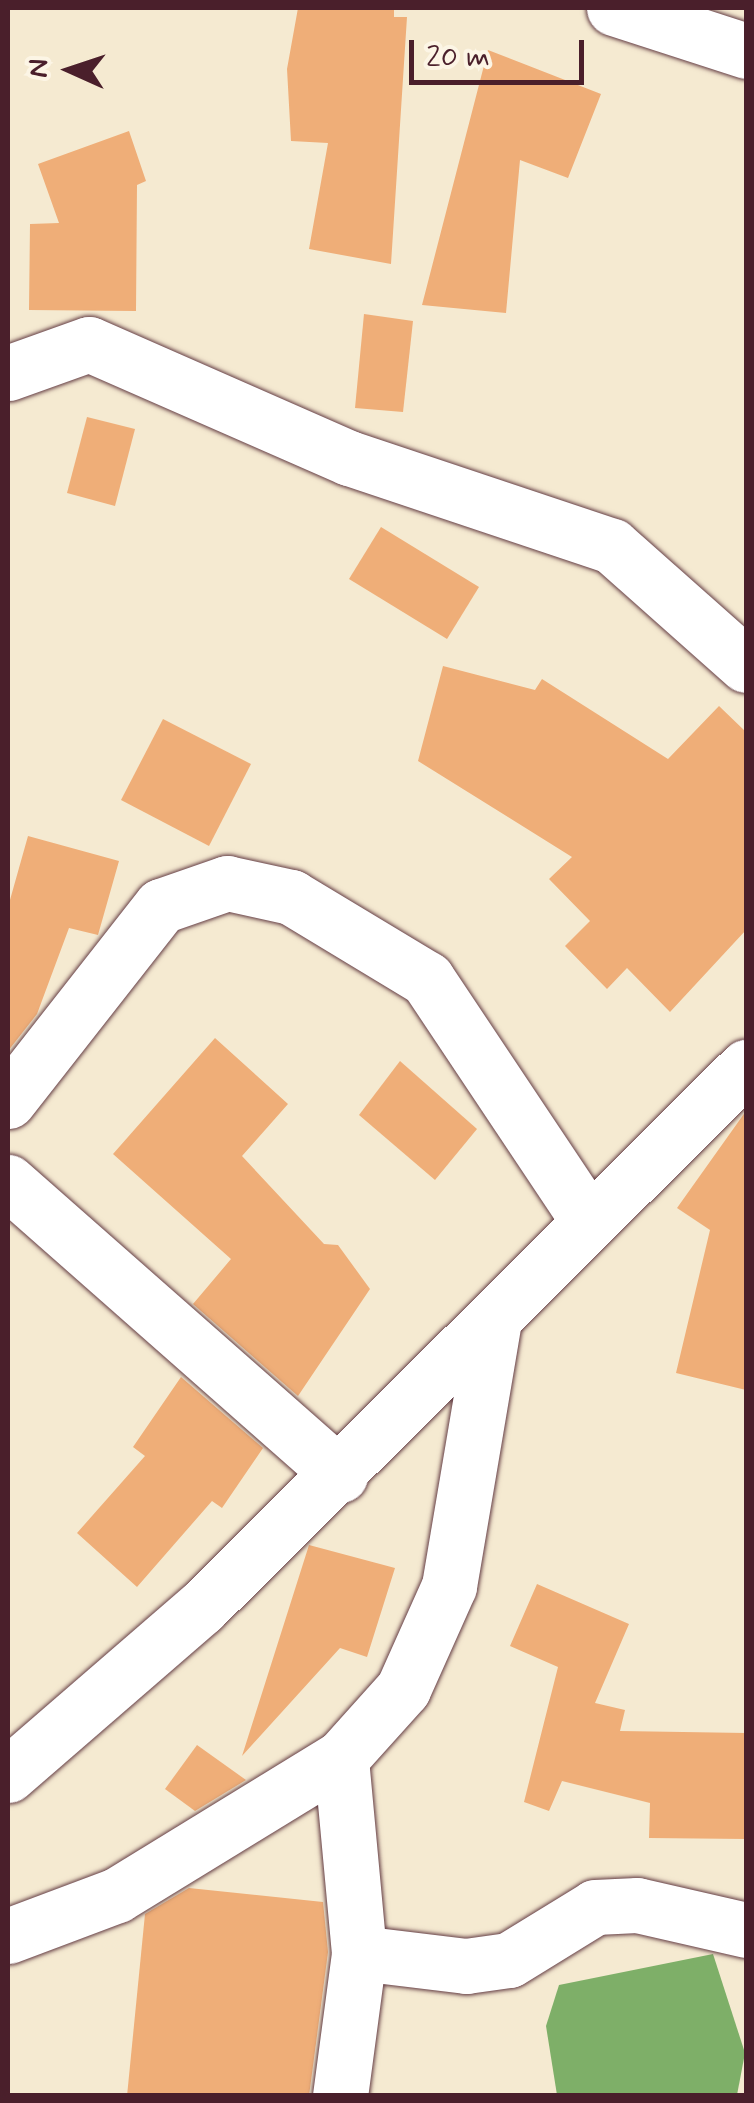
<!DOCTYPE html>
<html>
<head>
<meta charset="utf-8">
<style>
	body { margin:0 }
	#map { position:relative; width:754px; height:2103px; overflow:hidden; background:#f5ead1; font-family:Mynerve,sans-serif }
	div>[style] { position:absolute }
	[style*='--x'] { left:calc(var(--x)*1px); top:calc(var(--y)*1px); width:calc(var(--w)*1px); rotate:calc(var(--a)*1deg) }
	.forest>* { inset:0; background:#7eaf68 }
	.building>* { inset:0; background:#efae78 }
	.roads { filter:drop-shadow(0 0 2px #643d44) drop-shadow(0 0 2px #643d44) }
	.minor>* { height:55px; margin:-27.5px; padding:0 27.5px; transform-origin:27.5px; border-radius:27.5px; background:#fff }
	.major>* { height:55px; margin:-27.5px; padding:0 27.5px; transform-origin:27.5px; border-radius:27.5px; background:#fff }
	span { translate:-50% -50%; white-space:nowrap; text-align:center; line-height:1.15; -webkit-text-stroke:8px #fcf5e5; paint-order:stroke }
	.frame { position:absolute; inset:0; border:10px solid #4a1f2b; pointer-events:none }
	.north { position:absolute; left:20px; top:20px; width:100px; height:100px; -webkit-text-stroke:8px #fcf5e5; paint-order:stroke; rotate:273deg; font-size:28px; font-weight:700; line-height:40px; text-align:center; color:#4a1f2b }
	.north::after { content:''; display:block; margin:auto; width:35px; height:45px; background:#4a1f2b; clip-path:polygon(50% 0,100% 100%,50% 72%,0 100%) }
	.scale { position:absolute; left:409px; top:40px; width:175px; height:45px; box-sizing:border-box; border:5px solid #4a1f2b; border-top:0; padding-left:12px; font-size:30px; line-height:35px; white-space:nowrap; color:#4a1f2b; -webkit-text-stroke:8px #fcf5e5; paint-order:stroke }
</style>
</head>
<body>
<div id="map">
	<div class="forest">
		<i style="clip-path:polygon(713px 1954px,745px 2053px,737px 2095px,557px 2095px,546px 2026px,559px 1985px)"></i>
	</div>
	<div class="building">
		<i style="clip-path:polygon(298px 8px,394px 8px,394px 17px,407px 17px,391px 264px,309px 249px,328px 143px,291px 141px,287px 69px)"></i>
		<i style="clip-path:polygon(488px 50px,601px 94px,568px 178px,520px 160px,506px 313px,422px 305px)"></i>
		<i style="clip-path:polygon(129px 131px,146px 181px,137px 185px,136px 311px,29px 310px,30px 224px,59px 223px,38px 164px)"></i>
		<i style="clip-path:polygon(364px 314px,413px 321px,403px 412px,355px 408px)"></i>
		<i style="clip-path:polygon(87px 417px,135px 429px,115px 506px,67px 493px)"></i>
		<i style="clip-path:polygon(381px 527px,479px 587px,447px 639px,349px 579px)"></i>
		<i style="clip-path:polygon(443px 666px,535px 690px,542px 679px,668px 759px,719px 706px,746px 732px,746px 930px,670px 1012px,627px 968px,607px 989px,565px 946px,590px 921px,549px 879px,572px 857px,418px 761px)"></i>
		<i style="clip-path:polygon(163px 719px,251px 764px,209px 846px,121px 800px)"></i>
		<i style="clip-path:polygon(28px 836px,119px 861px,98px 935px,69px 928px,37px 1014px,8px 1051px,8px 907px)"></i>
		<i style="clip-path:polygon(215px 1038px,288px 1104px,242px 1156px,324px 1244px,338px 1245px,370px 1289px,298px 1396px,193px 1304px,231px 1259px,113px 1154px)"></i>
		<i style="clip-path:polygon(400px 1061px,477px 1129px,435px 1180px,359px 1115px)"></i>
		<i style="clip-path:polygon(746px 1111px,746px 1390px,676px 1373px,710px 1230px,677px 1208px)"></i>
		<i style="clip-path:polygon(181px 1377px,263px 1448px,222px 1508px,212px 1501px,137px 1587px,77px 1533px,145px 1456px,133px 1447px)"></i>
		<i style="clip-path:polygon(309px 1545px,395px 1568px,367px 1657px,340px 1648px,242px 1756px)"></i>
		<i style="clip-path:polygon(537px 1584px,629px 1624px,595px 1703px,625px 1710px,620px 1731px,746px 1733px,746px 1839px,649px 1838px,650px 1803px,562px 1781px,549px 1811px,524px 1802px,558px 1667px,510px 1646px)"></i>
		<i style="clip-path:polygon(197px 1745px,246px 1780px,195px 1811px,165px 1789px)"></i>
		<i style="clip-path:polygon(189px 1888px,323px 1902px,328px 1952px,309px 2096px,127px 2096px,145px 1914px)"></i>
	</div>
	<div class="roads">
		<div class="minor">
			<i style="--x:614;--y:8;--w:139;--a:18"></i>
			<i style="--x:8;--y:373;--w:86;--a:-19.7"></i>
			<i style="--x:89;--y:344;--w:284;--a:23.7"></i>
			<i style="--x:349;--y:458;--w:277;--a:18.5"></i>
			<i style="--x:612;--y:546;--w:179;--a:41.6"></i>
			<i style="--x:8;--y:1101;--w:248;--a:-51.9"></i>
			<i style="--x:161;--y:906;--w:70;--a:-19.2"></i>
			<i style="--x:227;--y:883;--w:66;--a:12.3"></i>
			<i style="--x:291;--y:897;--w:159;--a:31.1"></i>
			<i style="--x:427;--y:979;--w:292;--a:56.3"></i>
			<i style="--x:8;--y:1182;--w:443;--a:41.4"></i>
			<i style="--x:8;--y:1936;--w:116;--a:-20.6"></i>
			<i style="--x:117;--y:1895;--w:263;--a:-31.5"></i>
			<i style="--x:359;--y:1953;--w:108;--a:6.9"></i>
			<i style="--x:466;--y:1966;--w:43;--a:-7.9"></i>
			<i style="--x:509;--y:1960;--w:101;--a:-31.6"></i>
			<i style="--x:595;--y:1907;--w:42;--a:-2.7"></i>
			<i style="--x:637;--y:1905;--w:112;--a:12.9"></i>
			<i style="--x:340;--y:2096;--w:144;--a:-82.4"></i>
			<i style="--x:359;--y:1953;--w:196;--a:-95.3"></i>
			<i style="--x:341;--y:1758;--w:93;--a:-48.1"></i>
			<i style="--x:403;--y:1689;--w:113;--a:-65.9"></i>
			<i style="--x:449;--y:1586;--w:265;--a:-80.4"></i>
		</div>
		<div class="major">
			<i style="--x:8;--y:1775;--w:255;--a:-40.9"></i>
			<i style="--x:201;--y:1608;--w:768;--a:-44.79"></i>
		</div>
	</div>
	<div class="frame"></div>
	<div class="north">N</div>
	<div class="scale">20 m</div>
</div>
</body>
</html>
